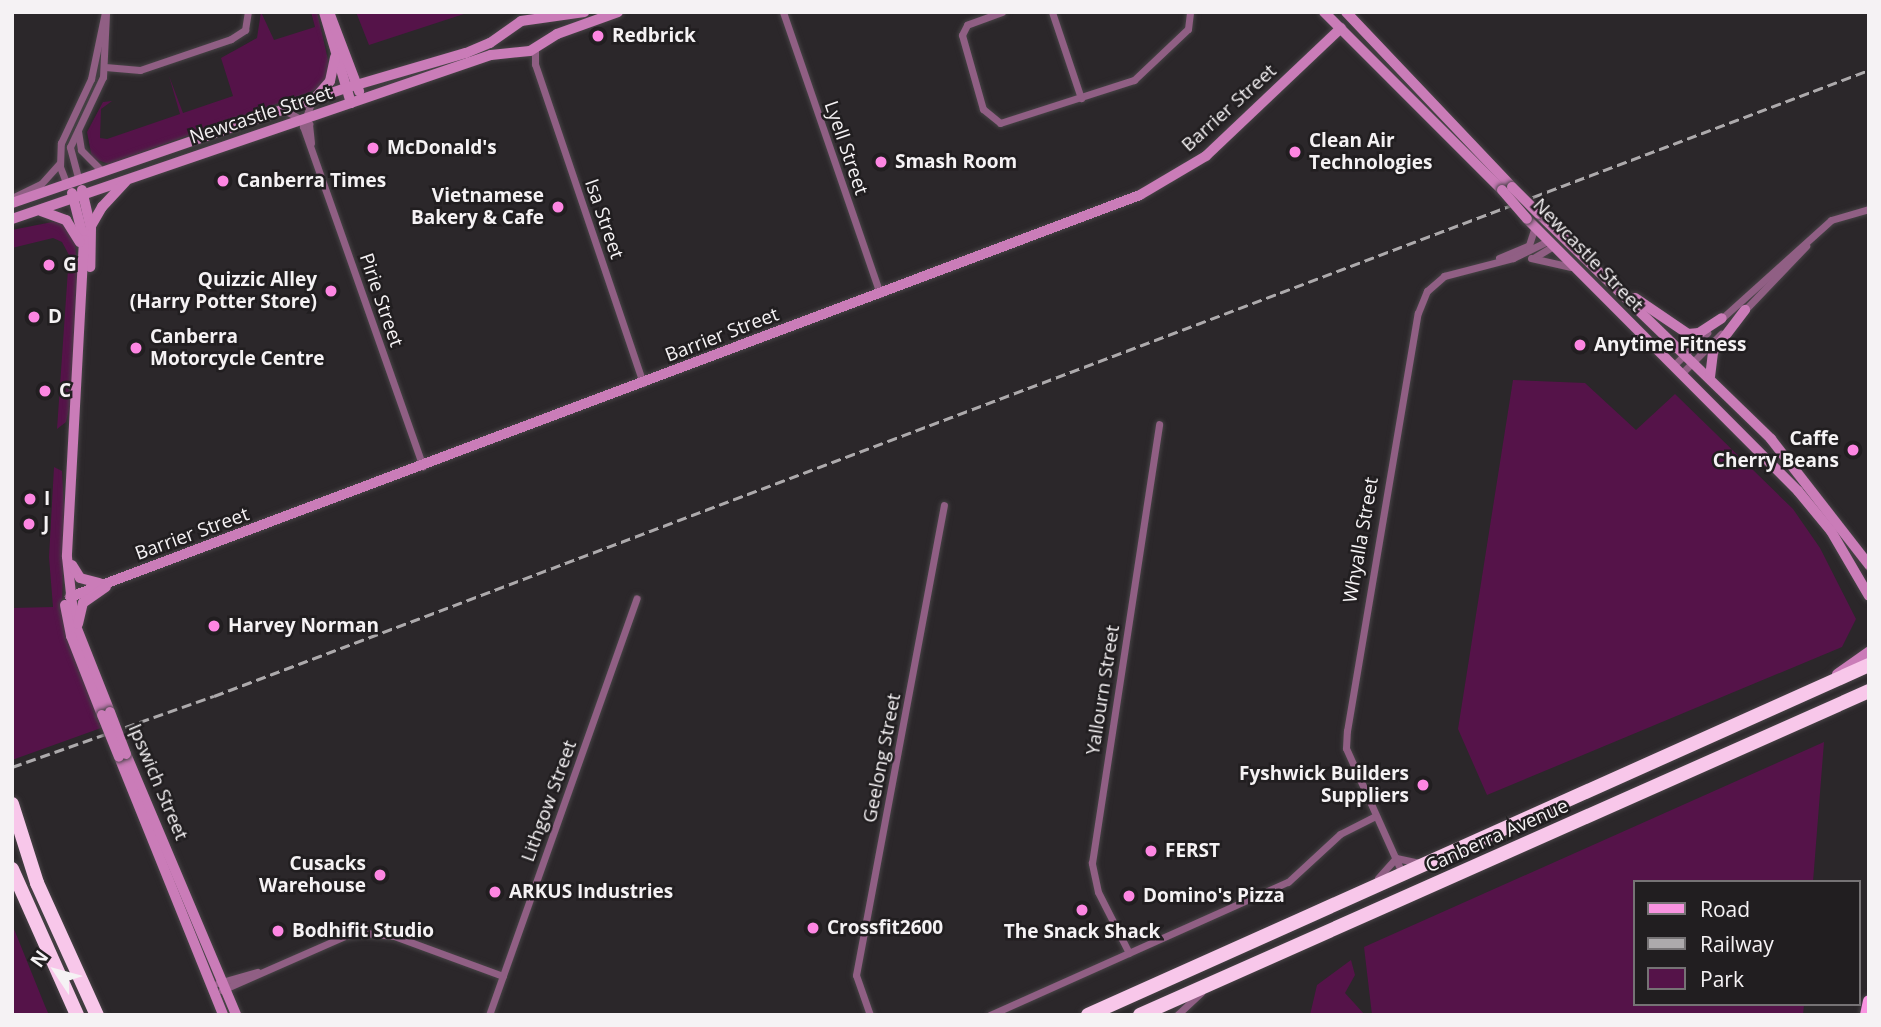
<!DOCTYPE html>
<html>
<head>
<meta charset="utf-8">
<style>
	body { margin:0 }
	#map { position:relative; width:1881px; height:1027px; overflow:hidden; background:#2b272a; font-family:"Open Sans",sans-serif }
	div>[style] { position:absolute }
	[style*='--x'] { left:calc(var(--x)*1px); top:calc(var(--y)*1px); width:calc(var(--w)*1px); rotate:calc(var(--a)*1deg) }
	.green>* { inset:0; background:#551349 }
	.roads { filter:drop-shadow(0 0 2px #474346) drop-shadow(0 0 2px #474346) }
	.street>* { height:7px; margin:-3.5px; padding:0 3.5px; transform-origin:3.5px; border-radius:3.5px; background:#905f84 }
	.secondary>* { height:10px; margin:-5px; padding:0 5px; transform-origin:5px; border-radius:5px; background:#ca7cb8 }
	.primary>* { height:12px; margin:-6px; padding:0 6px; transform-origin:6px; border-radius:6px; background:#f893e0 }
	.highway>* { height:14px; margin:-7px; padding:0 7px; transform-origin:7px; border-radius:7px; background:#f8c7ea }
	.rail>* { height:2.5px; margin-top:-1.25px; transform-origin:0; background:repeating-linear-gradient(90deg,#adaaac 0 10px,transparent 0 15px) }
	.bridges { filter:drop-shadow(0 0 2px #474346) drop-shadow(0 0 2px #474346) }
	.secondary-bridge>* { height:10px; margin:-5px; padding:0 5px; transform-origin:5px; border-radius:5px; background:#ca7cb8 }
	.dots>* { width:19px; height:19px; translate:-50% -50%; box-sizing:border-box; border:4px solid #211e20; border-radius:50% }
	span { translate:-50% -50%; white-space:nowrap; text-align:center; line-height:1.15; -webkit-text-stroke:5px #211e20; paint-order:stroke }
	.poi-label { font-size:19px; color:#f5f2f4; font-weight:700 }
	.left { translate:0 -50%; text-align:left }
	.right { translate:-100% -50%; text-align:right }
	.street-label { font-size:19px; color:#f5f2f4 }
	.frame { position:absolute; inset:0; border:14px solid #f5f2f4; pointer-events:none }
	.legend { position:absolute; left:1633px; top:880px; width:228px; height:126px; box-sizing:border-box; background:#211e20; border:2px solid #767375; margin:0; padding:9px 12px; list-style:none; font-size:21px; color:#f5f2f4 }
	.legend li { display:flex; align-items:center; gap:14px; height:35px }
	.legend b { width:35px; border:2px solid #767375 }
	.north { position:absolute; left:21px; top:936px; width:70px; height:70px; -webkit-text-stroke:5px #211e20; paint-order:stroke; rotate:306deg; font-size:19px; font-weight:700; line-height:28px; text-align:center; color:#f5f2f4 }
	.north::after { content:''; display:block; margin:auto; width:24px; height:32px; background:#f5f2f4; clip-path:polygon(50% 0,100% 100%,50% 72%,0 100%) }
</style>
</head>
<body>
<div id="map">
	<div class="green">
		<i style="clip-path:polygon(261px 12px,274px 40px,315px 27px,311px 12px,317px 12px,329px 64px,329px 75px,318px 89px,109px 164px,92px 158px,87px 132px,103px 102px,112px 101px,101px 109px,100px 138px,107px 139px,180px 114px,169px 76px,183px 113px,233px 96px,221px 58px,257px 38px)"></i>
		<i style="clip-path:polygon(356px 12px,470px 12px,369px 45px)"></i>
		<i style="clip-path:polygon(62px 220px,75px 237px,78px 295px,72px 398px,66px 422px,57px 429px,69px 255px,62px 242px,53px 238px,12px 248px,12px 230px)"></i>
		<i style="clip-path:polygon(1513px 380px,1585px 383px,1636px 430px,1675px 394px,1793px 509px,1820px 548px,1856px 619px,1842px 647px,1487px 795px,1458px 729px)"></i>
		<i style="clip-path:polygon(54px 467px,62px 471px,64px 508px,62px 616px,101px 728px,12px 760px,12px 608px,53px 607px,49px 557px)"></i>
		<i style="clip-path:polygon(1824px 742px,1813px 882px,1634px 882px,1634px 1004px,1804px 1004px,1803px 1015px,1372px 1015px,1364px 947px)"></i>
		<i style="clip-path:polygon(12px 924px,45px 1006px,49px 1015px,12px 1015px)"></i>
		<i style="clip-path:polygon(1351px 960px,1355px 975px,1345px 993px,1365px 1015px,1310px 1015px,1317px 985px)"></i>
	</div>
	<div class="roads">
		<div class="street">
			<i style="--x:783;--y:12;--w:298;--a:71"></i>
			<i style="--x:1002;--y:12;--w:37;--a:160"></i>
			<i style="--x:967;--y:25;--w:11;--a:117"></i>
			<i style="--x:962;--y:35;--w:77;--a:74.2"></i>
			<i style="--x:983;--y:109;--w:22;--a:39"></i>
			<i style="--x:1000;--y:123;--w:141;--a:-17.8"></i>
			<i style="--x:1134;--y:80;--w:74;--a:-43.4"></i>
			<i style="--x:1188;--y:29;--w:17;--a:-83"></i>
			<i style="--x:1052;--y:12;--w:91;--a:71.4"></i>
			<i style="--x:535;--y:49;--w:15;--a:90"></i>
			<i style="--x:535;--y:64;--w:337;--a:71.3"></i>
			<i style="--x:105;--y:67;--w:35;--a:5"></i>
			<i style="--x:140;--y:70;--w:96;--a:-18.8"></i>
			<i style="--x:231;--y:39;--w:17;--a:-33"></i>
			<i style="--x:245;--y:30;--w:18;--a:-81"></i>
			<i style="--x:312;--y:100;--w:28;--a:109"></i>
			<i style="--x:303;--y:126;--w:361;--a:70.6"></i>
			<i style="--x:284;--y:110;--w:29;--a:29"></i>
			<i style="--x:309;--y:124;--w:19;--a:84"></i>
			<i style="--x:78;--y:131;--w:19;--a:81"></i>
			<i style="--x:81;--y:150;--w:31;--a:45"></i>
			<i style="--x:79;--y:181;--w:35;--a:-105"></i>
			<i style="--x:70;--y:147;--w:77;--a:-64.8"></i>
			<i style="--x:103;--y:77;--w:64;--a:-87.3"></i>
			<i style="--x:67;--y:185;--w:19;--a:-111"></i>
			<i style="--x:60;--y:167;--w:24;--a:-88"></i>
			<i style="--x:61;--y:143;--w:71;--a:-64.9"></i>
			<i style="--x:91;--y:79;--w:68;--a:-78.2"></i>
			<i style="--x:12;--y:198;--w:32;--a:-26"></i>
			<i style="--x:41;--y:184;--w:27;--a:-48"></i>
			<i style="--x:1535;--y:257;--w:21;--a:-31"></i>
			<i style="--x:1499;--y:258;--w:33;--a:-23"></i>
			<i style="--x:1529;--y:245;--w:19;--a:-72"></i>
			<i style="--x:1531;--y:258;--w:41;--a:12.7"></i>
			<i style="--x:1742;--y:313;--w:93;--a:-46.3"></i>
			<i style="--x:1720;--y:320;--w:149;--a:-42"></i>
			<i style="--x:1831;--y:220;--w:40;--a:-16"></i>
			<i style="--x:1675;--y:364;--w:45;--a:-44.1"></i>
			<i style="--x:1683;--y:372;--w:54;--a:-45"></i>
			<i style="--x:1396;--y:858;--w:24;--a:12"></i>
			<i style="--x:1403;--y:875;--w:139;--a:-114.2"></i>
			<i style="--x:1346;--y:748;--w:17;--a:-87"></i>
			<i style="--x:1347;--y:731;--w:424;--a:-80.4"></i>
			<i style="--x:1418;--y:313;--w:24;--a:-68"></i>
			<i style="--x:1427;--y:291;--w:23;--a:-41"></i>
			<i style="--x:1444;--y:276;--w:71;--a:-14.6"></i>
			<i style="--x:1513;--y:258;--w:39;--a:-26"></i>
			<i style="--x:1378;--y:878;--w:27;--a:-48"></i>
			<i style="--x:1129;--y:953;--w:68;--a:-116.9"></i>
			<i style="--x:1098;--y:892;--w:30;--a:-102"></i>
			<i style="--x:1092;--y:863;--w:444;--a:-81.3"></i>
			<i style="--x:218;--y:983;--w:41;--a:-15.8"></i>
			<i style="--x:222;--y:990;--w:134;--a:-23.7"></i>
			<i style="--x:345;--y:936;--w:20;--a:-9"></i>
			<i style="--x:365;--y:933;--w:29;--a:6"></i>
			<i style="--x:394;--y:936;--w:116;--a:20.2"></i>
			<i style="--x:489;--y:1015;--w:442;--a:-70.5"></i>
			<i style="--x:870;--y:1015;--w:42;--a:-109.3"></i>
			<i style="--x:856;--y:975;--w:478;--a:-79.4"></i>
			<i style="--x:990;--y:1015;--w:326;--a:-24.1"></i>
			<i style="--x:1288;--y:882;--w:71;--a:-42.7"></i>
			<i style="--x:1340;--y:834;--w:39;--a:-27"></i>
			<i style="--x:1177;--y:1015;--w:33;--a:-43"></i>
		</div>
		<div class="secondary">
			<i style="--x:324;--y:12;--w:95;--a:73.5"></i>
			<i style="--x:329;--y:12;--w:85;--a:69.2"></i>
			<i style="--x:1324;--y:12;--w:252;--a:45"></i>
			<i style="--x:1346;--y:12;--w:241;--a:46.5"></i>
			<i style="--x:317;--y:96;--w:20;--a:-49"></i>
			<i style="--x:330;--y:81;--w:24;--a:-78"></i>
			<i style="--x:82;--y:190;--w:39;--a:77"></i>
			<i style="--x:91;--y:228;--w:39;--a:91"></i>
			<i style="--x:72;--y:193;--w:49;--a:75.7"></i>
			<i style="--x:84;--y:240;--w:317;--a:93.1"></i>
			<i style="--x:67;--y:557;--w:64;--a:83.8"></i>
			<i style="--x:74;--y:621;--w:98;--a:68.4"></i>
			<i style="--x:12;--y:203;--w:353;--a:-19"></i>
			<i style="--x:346;--y:88;--w:125;--a:-16.3"></i>
			<i style="--x:466;--y:53;--w:26;--a:-23"></i>
			<i style="--x:490;--y:43;--w:38;--a:-35"></i>
			<i style="--x:521;--y:21;--w:64;--a:-8.1"></i>
			<i style="--x:41;--y:211;--w:27;--a:20"></i>
			<i style="--x:66;--y:220;--w:26;--a:58"></i>
			<i style="--x:1539;--y:214;--w:323;--a:44.1"></i>
			<i style="--x:1771;--y:439;--w:160;--a:52.1"></i>
			<i style="--x:12;--y:219;--w:506;--a:-18.9"></i>
			<i style="--x:491;--y:55;--w:39;--a:-6"></i>
			<i style="--x:530;--y:51;--w:32;--a:-32"></i>
			<i style="--x:557;--y:34;--w:65;--a:-19.8"></i>
			<i style="--x:1527;--y:219;--w:384;--a:45.1"></i>
			<i style="--x:1798;--y:491;--w:52;--a:50.5"></i>
			<i style="--x:1831;--y:531;--w:75;--a:59.7"></i>
			<i style="--x:91;--y:226;--w:22;--a:-60"></i>
			<i style="--x:102;--y:207;--w:35;--a:-47"></i>
			<i style="--x:1635;--y:298;--w:64;--a:34.2"></i>
			<i style="--x:1688;--y:334;--w:11;--a:-5"></i>
			<i style="--x:1699;--y:333;--w:27;--a:-33"></i>
			<i style="--x:1710;--y:377;--w:25;--a:-83"></i>
			<i style="--x:1713;--y:352;--w:53;--a:-52.7"></i>
			<i style="--x:72;--y:565;--w:15;--a:58"></i>
			<i style="--x:80;--y:578;--w:20;--a:15"></i>
			<i style="--x:70;--y:597;--w:1143;--a:-20.59"></i>
			<i style="--x:1140;--y:195;--w:77;--a:-30.6"></i>
			<i style="--x:1206;--y:156;--w:186;--a:-43.5"></i>
			<i style="--x:65;--y:605;--w:32;--a:79"></i>
			<i style="--x:71;--y:636;--w:85;--a:68.6"></i>
			<i style="--x:78;--y:624;--w:22;--a:-77"></i>
			<i style="--x:83;--y:603;--w:28;--a:-35"></i>
			<i style="--x:1837;--y:674;--w:39;--a:-35"></i>
			<i style="--x:126;--y:754;--w:283;--a:67.1"></i>
			<i style="--x:119;--y:757;--w:278;--a:68"></i>
		</div>
		<div class="primary">
			<i style="--x:1866;--y:1015;--w:14;--a:-78"></i>
		</div>
		<div class="highway">
			<i style="--x:12;--y:804;--w:83;--a:72.4"></i>
			<i style="--x:37;--y:883;--w:145;--a:65.6"></i>
			<i style="--x:12;--y:869;--w:160;--a:66"></i>
			<i style="--x:1088;--y:1015;--w:856;--a:-24.14"></i>
			<i style="--x:1140;--y:1015;--w:798;--a:-23.96"></i>
		</div>
	</div>
	<div class="rail">
		<i style="--x:12;--y:767;--w:214;--a:-19.4"></i>
		<i style="--x:214;--y:696;--w:1769;--a:-20.72"></i>
	</div>
	<div class="bridges">
		<div class="secondary-bridge">
			<i style="--x:1512;--y:187;--w:38;--a:45"></i>
			<i style="--x:1502;--y:190;--w:38;--a:49"></i>
			<i style="--x:110;--y:712;--w:45;--a:69.1"></i>
			<i style="--x:102;--y:715;--w:45;--a:68"></i>
		</div>
	</div>
	<div class="dots">
		<i style="left:598px;top:36px;background:#fd86e2"></i>
		<i style="left:373px;top:148px;background:#fd86e2"></i>
		<i style="left:1295px;top:152px;background:#fd86e2"></i>
		<i style="left:881px;top:162px;background:#fd86e2"></i>
		<i style="left:223px;top:181px;background:#fd86e2"></i>
		<i style="left:558px;top:207px;background:#fd86e2"></i>
		<i style="left:49px;top:265px;background:#fd86e2"></i>
		<i style="left:331px;top:291px;background:#fd86e2"></i>
		<i style="left:34px;top:317px;background:#fd86e2"></i>
		<i style="left:1580px;top:345px;background:#fd86e2"></i>
		<i style="left:136px;top:348px;background:#fd86e2"></i>
		<i style="left:45px;top:391px;background:#fd86e2"></i>
		<i style="left:1853px;top:450px;background:#fd86e2"></i>
		<i style="left:30px;top:499px;background:#fd86e2"></i>
		<i style="left:29px;top:524px;background:#fd86e2"></i>
		<i style="left:214px;top:626px;background:#fd86e2"></i>
		<i style="left:1423px;top:785px;background:#fd86e2"></i>
		<i style="left:1151px;top:851px;background:#fd86e2"></i>
		<i style="left:380px;top:875px;background:#fd86e2"></i>
		<i style="left:495px;top:892px;background:#fd86e2"></i>
		<i style="left:1129px;top:896px;background:#fd86e2"></i>
		<i style="left:1082px;top:910px;background:#fd86e2"></i>
		<i style="left:813px;top:928px;background:#fd86e2"></i>
		<i style="left:278px;top:931px;background:#fd86e2"></i>
	</div>
	<div class="poi-label">
		<span class="left" style="left:612px;top:36px">Redbrick</span>
		<span class="left" style="left:1309px;top:152px">Clean Air<br>Technologies</span>
		<span class="left" style="left:387px;top:148px">McDonald's</span>
		<span class="left" style="left:895px;top:162px">Smash Room</span>
		<span class="left" style="left:237px;top:181px">Canberra Times</span>
		<span class="right" style="left:544px;top:207px">Vietnamese<br>Bakery &amp; Cafe</span>
		<span class="left" style="left:63px;top:265px">G</span>
		<span class="right" style="left:317px;top:291px">Quizzic Alley<br>(Harry Potter Store)</span>
		<span class="left" style="left:48px;top:317px">D</span>
		<span class="left" style="left:150px;top:348px">Canberra<br>Motorcycle Centre</span>
		<span class="left" style="left:1594px;top:345px">Anytime Fitness</span>
		<span class="left" style="left:59px;top:391px">C</span>
		<span class="right" style="left:1839px;top:450px">Caffe<br>Cherry Beans</span>
		<span class="left" style="left:44px;top:499px">I</span>
		<span class="left" style="left:43px;top:524px">J</span>
		<span class="left" style="left:228px;top:626px">Harvey Norman</span>
		<span class="right" style="left:1409px;top:785px">Fyshwick Builders<br>Suppliers</span>
		<span class="left" style="left:1165px;top:851px">FERST</span>
		<span class="right" style="left:366px;top:875px">Cusacks<br>Warehouse</span>
		<span class="left" style="left:509px;top:892px">ARKUS Industries</span>
		<span class="left" style="left:1143px;top:896px">Domino's Pizza</span>
		<span class="left" style="left:827px;top:928px">Crossfit2600</span>
		<span class="left" style="left:292px;top:931px">Bodhifit Studio</span>
		<span style="left:1082px;top:932px">The Snack Shack</span>
	</div>
	<div class="street-label">
		<span style="left:1229px;top:108px;rotate:-42deg">Barrier Street</span>
		<span style="left:261px;top:115px;rotate:-18deg">Newcastle Street</span>
		<span style="left:846px;top:148px;rotate:71deg">Lyell Street</span>
		<span style="left:604px;top:219px;rotate:71deg">Isa Street</span>
		<span style="left:1588px;top:255px;rotate:46deg">Newcastle Street</span>
		<span style="left:381px;top:300px;rotate:71deg">Pirie Street</span>
		<span style="left:722px;top:335px;rotate:-21deg">Barrier Street</span>
		<span style="left:192px;top:534px;rotate:-20deg">Barrier Street</span>
		<span style="left:1361px;top:540px;rotate:-80deg">Whyalla Street</span>
		<span style="left:1103px;top:690px;rotate:-81deg">Yallourn Street</span>
		<span style="left:882px;top:758px;rotate:-79deg">Geelong Street</span>
		<span style="left:158px;top:782px;rotate:67deg">Ipswich Street</span>
		<span style="left:549px;top:801px;rotate:-70deg">Lithgow Street</span>
		<span style="left:1497px;top:836px;rotate:-24deg">Canberra Avenue</span>
	</div>
	<div class="frame"></div>
	<ul class="legend">
	<li><b style="height:9px;background:#f893e0"></b>Road</li>
	<li><b style="height:9px;background:#adaaac"></b>Railway</li>
	<li><b style="height:19px;background:#551349"></b>Park</li>
	</ul>
	<div class="north">N</div>
</div>
</body>
</html>
